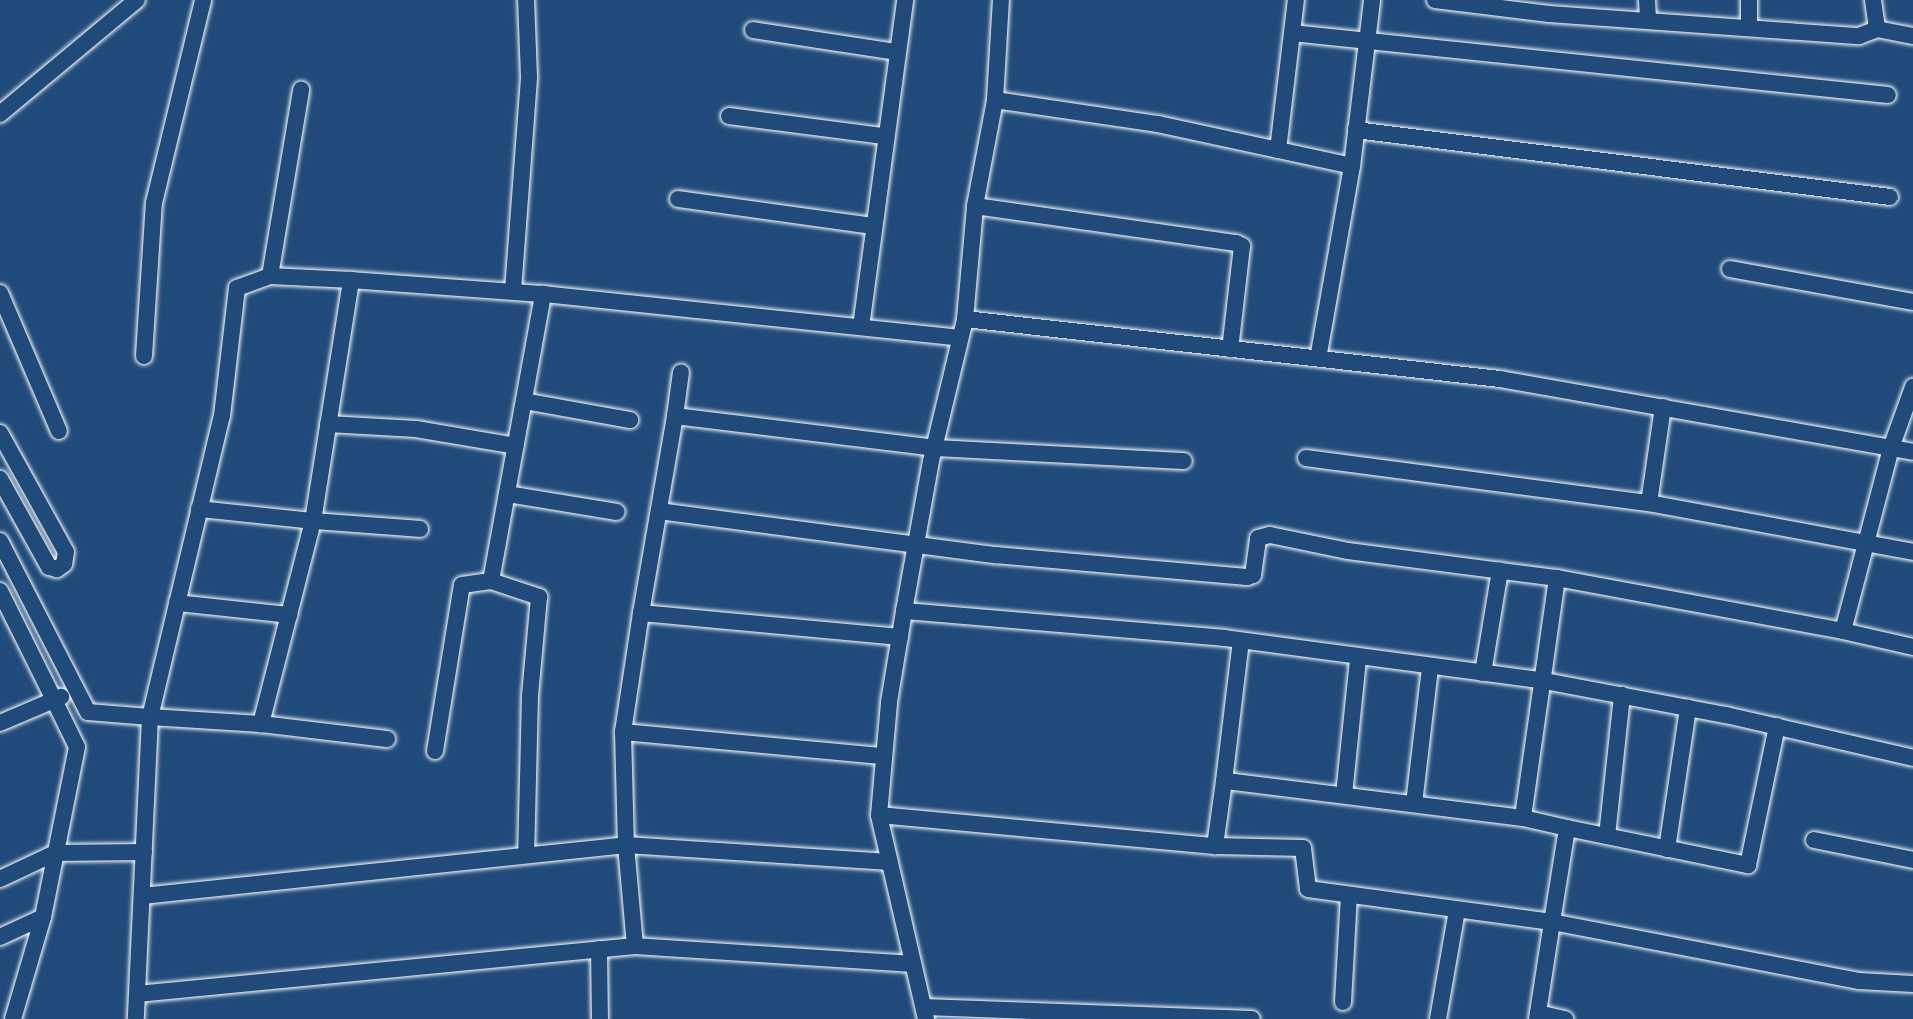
<!DOCTYPE html>
<html>
<head>
<meta charset="utf-8">
<style>
	body { margin:0 }
	#map { position:relative; width:1913px; height:1019px; overflow:hidden; background:#1f4a7a; font-family:"Patrick Hand",sans-serif }
	div>[style] { position:absolute }
	[style*='--x'] { left:calc(var(--x)*1px); top:calc(var(--y)*1px); width:calc(var(--w)*1px); rotate:calc(var(--a)*1deg) }
	.roads { filter:drop-shadow(0 0 2px #fff) drop-shadow(0 0 2px #fff) }
	.minor>* { height:16px; margin:-8px; padding:0 8px; transform-origin:8px; border-radius:8px; background:#1f4a7a }
	span { translate:-50% -50%; white-space:nowrap; text-align:center; line-height:1.15; -webkit-text-stroke:6px #1f4a7a; paint-order:stroke }
</style>
</head>
<body>
<div id="map">
	<div class="roads">
		<div class="minor">
			<i style="--x:1435;--y:0;--w:115;--a:7"></i>
			<i style="--x:1549;--y:14;--w:311;--a:4.1"></i>
			<i style="--x:1859;--y:36;--w:19;--a:-21"></i>
			<i style="--x:1647;--y:0;--w:19;--a:87"></i>
			<i style="--x:1749;--y:0;--w:27;--a:90"></i>
			<i style="--x:1873;--y:0;--w:29;--a:82"></i>
			<i style="--x:1877;--y:29;--w:37;--a:11"></i>
			<i style="--x:753;--y:30;--w:146;--a:8.7"></i>
			<i style="--x:1292;--y:33;--w:599;--a:5.94"></i>
			<i style="--x:995;--y:100;--w:165;--a:8.4"></i>
			<i style="--x:1158;--y:124;--w:198;--a:12.2"></i>
			<i style="--x:1352;--y:166;--w:195;--a:100"></i>
			<i style="--x:0;--y:114;--w:178;--a:-39.8"></i>
			<i style="--x:729;--y:116;--w:156;--a:7.4"></i>
			<i style="--x:1356;--y:130;--w:538;--a:7.15"></i>
			<i style="--x:1278;--y:150;--w:151;--a:-83.2"></i>
			<i style="--x:1352;--y:166;--w:167;--a:-83.1"></i>
			<i style="--x:678;--y:199;--w:196;--a:7.9"></i>
			<i style="--x:975;--y:206;--w:264;--a:8.1"></i>
			<i style="--x:1236;--y:243;--w:7;--a:27"></i>
			<i style="--x:1242;--y:246;--w:104;--a:96.6"></i>
			<i style="--x:1730;--y:269;--w:186;--a:10.2"></i>
			<i style="--x:270;--y:276;--w:189;--a:-80.5"></i>
			<i style="--x:351;--y:280;--w:81;--a:-177.2"></i>
			<i style="--x:270;--y:276;--w:35;--a:160"></i>
			<i style="--x:237;--y:288;--w:128;--a:96.7"></i>
			<i style="--x:222;--y:415;--w:310;--a:103.4"></i>
			<i style="--x:150;--y:717;--w:111;--a:3.6"></i>
			<i style="--x:261;--y:724;--w:127;--a:6.8"></i>
			<i style="--x:513;--y:291;--w:215;--a:-85.7"></i>
			<i style="--x:529;--y:77;--w:77;--a:-92.2"></i>
			<i style="--x:0;--y:293;--w:150;--a:66.9"></i>
			<i style="--x:965;--y:319;--w:538;--a:6.4"></i>
			<i style="--x:1500;--y:379;--w:419;--a:10"></i>
			<i style="--x:861;--y:327;--w:330;--a:-82.3"></i>
			<i style="--x:144;--y:356;--w:153;--a:-86.3"></i>
			<i style="--x:154;--y:203;--w:209;--a:-76.4"></i>
			<i style="--x:524;--y:401;--w:108;--a:10.2"></i>
			<i style="--x:1663;--y:407;--w:97;--a:98.3"></i>
			<i style="--x:1649;--y:503;--w:269;--a:10.5"></i>
			<i style="--x:675;--y:416;--w:44;--a:-82.2"></i>
			<i style="--x:328;--y:424;--w:88;--a:3.3"></i>
			<i style="--x:416;--y:429;--w:101;--a:9.6"></i>
			<i style="--x:0;--y:433;--w:136;--a:61"></i>
			<i style="--x:66;--y:552;--w:12;--a:99"></i>
			<i style="--x:64;--y:564;--w:9;--a:144"></i>
			<i style="--x:57;--y:569;--w:8;--a:-166"></i>
			<i style="--x:49;--y:567;--w:101;--a:-119.1"></i>
			<i style="--x:1306;--y:458;--w:346;--a:7.5"></i>
			<i style="--x:507;--y:494;--w:111;--a:9.3"></i>
			<i style="--x:199;--y:509;--w:115;--a:6"></i>
			<i style="--x:313;--y:521;--w:210;--a:104.4"></i>
			<i style="--x:659;--y:511;--w:339;--a:7.5"></i>
			<i style="--x:995;--y:555;--w:253;--a:5"></i>
			<i style="--x:1247;--y:577;--w:6;--a:-18"></i>
			<i style="--x:1253;--y:575;--w:37;--a:-82"></i>
			<i style="--x:1258;--y:538;--w:12;--a:-14"></i>
			<i style="--x:1270;--y:535;--w:80;--a:11.6"></i>
			<i style="--x:1348;--y:551;--w:211;--a:7.4"></i>
			<i style="--x:1557;--y:578;--w:242;--a:98.1"></i>
			<i style="--x:420;--y:529;--w:107;--a:-175.7"></i>
			<i style="--x:313;--y:521;--w:244;--a:-81"></i>
			<i style="--x:351;--y:280;--w:193;--a:4.2"></i>
			<i style="--x:0;--y:541;--w:192;--a:62.8"></i>
			<i style="--x:88;--y:712;--w:62;--a:4.6"></i>
			<i style="--x:150;--y:717;--w:302;--a:92.7"></i>
			<i style="--x:1557;--y:578;--w:291;--a:10.5"></i>
			<i style="--x:1843;--y:631;--w:189;--a:-75.3"></i>
			<i style="--x:1891;--y:448;--w:65;--a:-70.2"></i>
			<i style="--x:491;--y:581;--w:292;--a:-79.7"></i>
			<i style="--x:543;--y:294;--w:419;--a:6"></i>
			<i style="--x:0;--y:591;--w:122;--a:63.6"></i>
			<i style="--x:54;--y:700;--w:8;--a:-23"></i>
			<i style="--x:177;--y:603;--w:113;--a:6.1"></i>
			<i style="--x:904;--y:611;--w:321;--a:4.8"></i>
			<i style="--x:1224;--y:638;--w:319;--a:7.6"></i>
			<i style="--x:1540;--y:680;--w:189;--a:10.7"></i>
			<i style="--x:1726;--y:715;--w:192;--a:12.9"></i>
			<i style="--x:641;--y:613;--w:120;--a:98.6"></i>
			<i style="--x:623;--y:732;--w:262;--a:5.3"></i>
			<i style="--x:1843;--y:631;--w:72;--a:12.9"></i>
			<i style="--x:900;--y:637;--w:260;--a:-174.7"></i>
			<i style="--x:641;--y:613;--w:200;--a:-80.2"></i>
			<i style="--x:675;--y:416;--w:261;--a:7"></i>
			<i style="--x:934;--y:448;--w:250;--a:3"></i>
			<i style="--x:1483;--y:673;--w:104;--a:-80.6"></i>
			<i style="--x:0;--y:723;--w:59;--a:-23.1"></i>
			<i style="--x:54;--y:700;--w:52;--a:63.9"></i>
			<i style="--x:77;--y:747;--w:173;--a:101.3"></i>
			<i style="--x:43;--y:917;--w:106;--a:106.4"></i>
			<i style="--x:623;--y:732;--w:113;--a:88.5"></i>
			<i style="--x:626;--y:845;--w:264;--a:3.7"></i>
			<i style="--x:435;--y:751;--w:168;--a:-80.8"></i>
			<i style="--x:462;--y:585;--w:29;--a:-8"></i>
			<i style="--x:491;--y:581;--w:51;--a:18.4"></i>
			<i style="--x:539;--y:597;--w:99;--a:95.2"></i>
			<i style="--x:530;--y:696;--w:159;--a:91.4"></i>
			<i style="--x:1224;--y:781;--w:141;--a:-83.1"></i>
			<i style="--x:1344;--y:795;--w:137;--a:-84.1"></i>
			<i style="--x:1414;--y:804;--w:138;--a:-83.3"></i>
			<i style="--x:879;--y:815;--w:337;--a:5.3"></i>
			<i style="--x:1215;--y:846;--w:88;--a:1.3"></i>
			<i style="--x:1303;--y:848;--w:41;--a:83"></i>
			<i style="--x:1308;--y:889;--w:246;--a:7.7"></i>
			<i style="--x:1552;--y:922;--w:95;--a:-80.9"></i>
			<i style="--x:1567;--y:828;--w:45;--a:-167.2"></i>
			<i style="--x:1523;--y:818;--w:301;--a:-172.9"></i>
			<i style="--x:1224;--y:781;--w:66;--a:97.9"></i>
			<i style="--x:1567;--y:828;--w:185;--a:11.6"></i>
			<i style="--x:1748;--y:865;--w:142;--a:-78.2"></i>
			<i style="--x:1607;--y:836;--w:142;--a:-83.9"></i>
			<i style="--x:1814;--y:840;--w:101;--a:11.4"></i>
			<i style="--x:1667;--y:849;--w:143;--a:-81.5"></i>
			<i style="--x:0;--y:879;--w:61;--a:-25.3"></i>
			<i style="--x:55;--y:853;--w:89;--a:-0.6"></i>
			<i style="--x:142;--y:896;--w:487;--a:-6"></i>
			<i style="--x:626;--y:845;--w:101;--a:84.9"></i>
			<i style="--x:0;--y:937;--w:47;--a:-24.9"></i>
			<i style="--x:599;--y:949;--w:70;--a:89.2"></i>
			<i style="--x:137;--y:994;--w:500;--a:-5.51"></i>
			<i style="--x:635;--y:946;--w:279;--a:3.7"></i>
			<i style="--x:1343;--y:1002;--w:107;--a:-86.8"></i>
			<i style="--x:924;--y:1007;--w:328;--a:2.1"></i>
			<i style="--x:1538;--y:1013;--w:28;--a:13"></i>
			<i style="--x:926;--y:1019;--w:209;--a:-103"></i>
			<i style="--x:879;--y:815;--w:113;--a:-84.9"></i>
			<i style="--x:889;--y:702;--w:92;--a:-80.6"></i>
			<i style="--x:904;--y:611;--w:152;--a:-79.8"></i>
			<i style="--x:931;--y:461;--w:146;--a:-76.5"></i>
			<i style="--x:965;--y:319;--w:113;--a:-84.9"></i>
			<i style="--x:975;--y:206;--w:108;--a:-79.3"></i>
			<i style="--x:995;--y:100;--w:100;--a:-86.6"></i>
			<i style="--x:1438;--y:1019;--w:111;--a:-80.1"></i>
			<i style="--x:1537;--y:1019;--w:98;--a:-81.2"></i>
			<i style="--x:1552;--y:922;--w:313;--a:10.9"></i>
			<i style="--x:1859;--y:981;--w:54;--a:3.2"></i>
		</div>
	</div>
</div>
</body>
</html>
